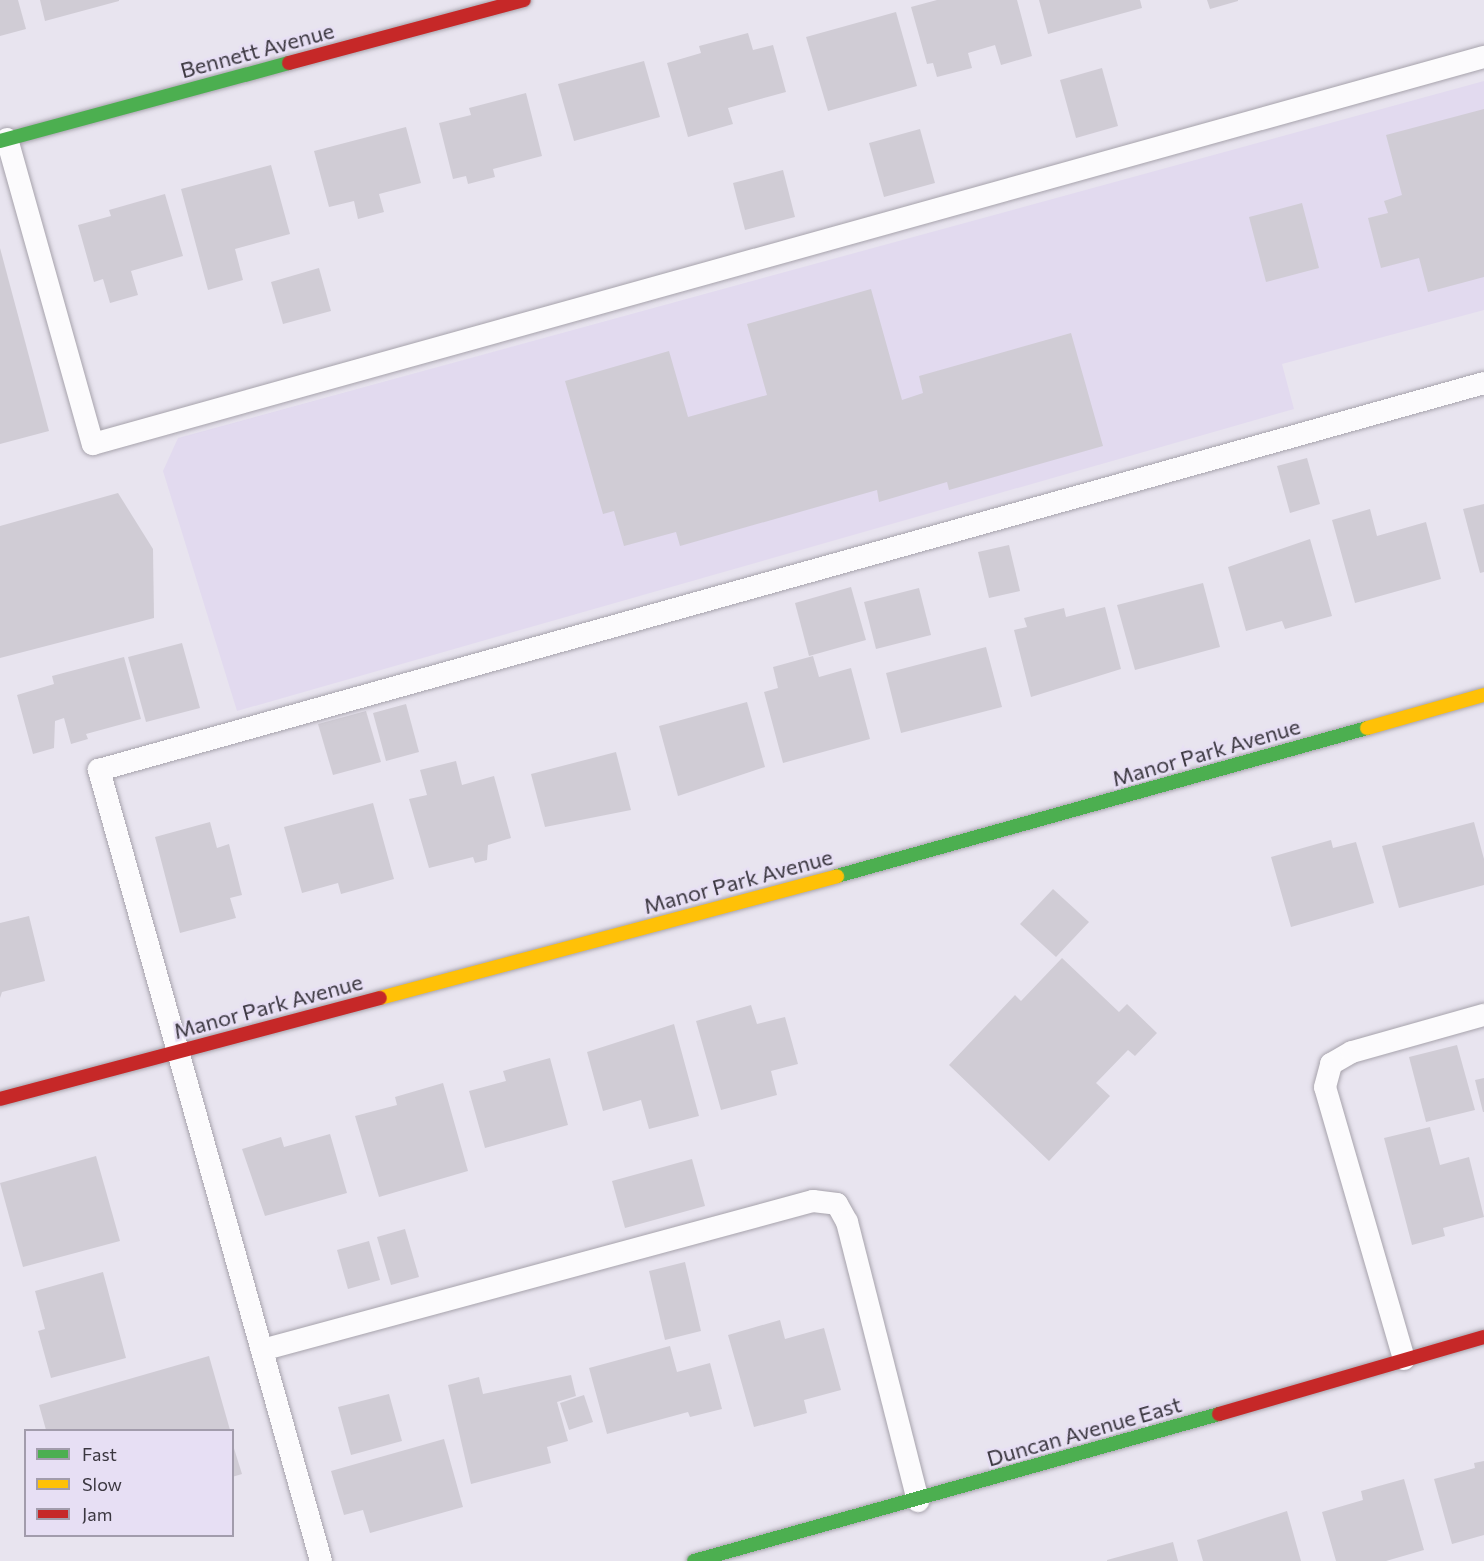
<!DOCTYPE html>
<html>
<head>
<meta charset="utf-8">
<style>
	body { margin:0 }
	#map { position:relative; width:1484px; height:1561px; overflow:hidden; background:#e8e4ef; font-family:Commissioner,sans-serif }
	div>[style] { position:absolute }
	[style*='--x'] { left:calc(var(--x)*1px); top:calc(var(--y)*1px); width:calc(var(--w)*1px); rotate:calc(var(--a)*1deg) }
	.built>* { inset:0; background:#e2daef }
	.building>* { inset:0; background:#d0ccd5 }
	.roads { filter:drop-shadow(0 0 2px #a7a3ac) drop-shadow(0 0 2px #a7a3ac) }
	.lane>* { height:22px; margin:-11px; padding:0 11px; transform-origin:11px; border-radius:11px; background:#fcfbfd }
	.fast>* { height:14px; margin:-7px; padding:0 7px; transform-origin:7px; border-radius:7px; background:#4caf50 }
	.slow>* { height:14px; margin:-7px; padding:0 7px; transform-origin:7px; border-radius:7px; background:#ffc107 }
	.jam>* { height:14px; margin:-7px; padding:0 7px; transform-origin:7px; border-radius:7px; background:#c62828 }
	span { translate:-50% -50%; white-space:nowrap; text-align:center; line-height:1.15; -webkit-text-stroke:5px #e7dff4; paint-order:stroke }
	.street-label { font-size:22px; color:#3b3740 }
	.legend { position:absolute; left:24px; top:1429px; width:210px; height:108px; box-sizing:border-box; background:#e7dff4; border:2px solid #a29cac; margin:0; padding:8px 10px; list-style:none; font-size:18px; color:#3b3740 }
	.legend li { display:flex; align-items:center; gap:12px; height:30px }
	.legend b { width:30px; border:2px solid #a29cac }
</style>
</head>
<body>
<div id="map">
	<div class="built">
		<i style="clip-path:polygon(1484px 81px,1484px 310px,1282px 364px,1294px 409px,237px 711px,163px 471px,178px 438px)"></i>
	</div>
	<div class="building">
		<i style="clip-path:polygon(0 0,18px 0,26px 29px,0 36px)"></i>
		<i style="clip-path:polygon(40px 0,119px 0,119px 1px,45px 21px)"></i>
		<i style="clip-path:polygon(937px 0,1017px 0,1032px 56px,1001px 65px,995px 45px,968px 53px,972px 68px,937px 77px,933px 63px,927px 64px,911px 7px)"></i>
		<i style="clip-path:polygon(1039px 0,1140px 0,1142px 8px,1048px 34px)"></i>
		<i style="clip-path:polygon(1207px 0,1238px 0,1238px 1px,1210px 9px)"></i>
		<i style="clip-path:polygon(896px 12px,917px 86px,828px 111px,806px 37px)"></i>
		<i style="clip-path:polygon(748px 33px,753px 50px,773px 45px,786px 92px,728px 108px,733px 124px,688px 137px,667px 63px,701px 53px,699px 46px)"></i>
		<i style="clip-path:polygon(644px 61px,660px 117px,574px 141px,558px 84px)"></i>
		<i style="clip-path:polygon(1102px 68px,1118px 126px,1076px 138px,1060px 80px)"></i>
		<i style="clip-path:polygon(526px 93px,542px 156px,493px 169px,495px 177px,468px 184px,466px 176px,453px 179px,439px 123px,471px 115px,469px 108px)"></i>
		<i style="clip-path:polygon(1484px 109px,1484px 277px,1428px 292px,1419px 258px,1381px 268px,1368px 218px,1388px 213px,1384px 201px,1402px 195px,1386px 135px)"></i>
		<i style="clip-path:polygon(406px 127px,421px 183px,379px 194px,384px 212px,358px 219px,354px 201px,329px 207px,314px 151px)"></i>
		<i style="clip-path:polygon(920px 129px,935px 183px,884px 197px,869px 143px)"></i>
		<i style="clip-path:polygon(271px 165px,290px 234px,235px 249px,243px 280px,208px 290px,181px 189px)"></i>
		<i style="clip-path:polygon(783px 170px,795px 217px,745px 230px,733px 183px)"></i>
		<i style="clip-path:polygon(165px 194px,183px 256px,131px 271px,138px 295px,110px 303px,103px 279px,94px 282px,78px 225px,111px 216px,109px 210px)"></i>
		<i style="clip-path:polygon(1302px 203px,1319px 268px,1266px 282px,1249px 217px)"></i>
		<i style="clip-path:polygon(0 248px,49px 431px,0 444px)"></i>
		<i style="clip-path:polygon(319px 268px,331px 311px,283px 324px,271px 282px)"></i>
		<i style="clip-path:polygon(871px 289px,902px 400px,923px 393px,919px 376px,1071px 333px,1103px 446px,949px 490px,947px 482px,879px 502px,877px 490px,680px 546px,676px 532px,624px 546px,614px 511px,603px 514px,565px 381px,669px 351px,688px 417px,767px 395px,747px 324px)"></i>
		<i style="clip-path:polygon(1307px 458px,1320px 504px,1290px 513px,1277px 466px)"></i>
		<i style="clip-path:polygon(118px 493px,153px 549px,154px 618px,0 658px,0 526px)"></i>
		<i style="clip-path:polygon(1484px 504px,1484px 572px,1480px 573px,1463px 509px)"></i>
		<i style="clip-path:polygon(1370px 509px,1377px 536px,1426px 522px,1441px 579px,1355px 603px,1332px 520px)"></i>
		<i style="clip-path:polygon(1310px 539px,1332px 616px,1285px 629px,1282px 621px,1246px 631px,1228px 567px)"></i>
		<i style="clip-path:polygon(1009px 545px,1020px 591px,989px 598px,978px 552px)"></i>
		<i style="clip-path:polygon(1203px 583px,1220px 647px,1135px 670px,1117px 605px)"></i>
		<i style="clip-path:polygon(851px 587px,866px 640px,809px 656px,795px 603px)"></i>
		<i style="clip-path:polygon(919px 588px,931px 635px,876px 649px,864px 602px)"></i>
		<i style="clip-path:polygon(1105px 607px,1121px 669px,1031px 697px,1014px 630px,1027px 627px,1024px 618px,1064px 608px,1066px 617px)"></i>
		<i style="clip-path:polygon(182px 643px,200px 708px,146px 722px,128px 657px)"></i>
		<i style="clip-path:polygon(986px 647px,1002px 707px,901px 733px,886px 673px)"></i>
		<i style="clip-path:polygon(813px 656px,819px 677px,851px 668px,870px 739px,783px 763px,764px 692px,778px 688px,773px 667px)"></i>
		<i style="clip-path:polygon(124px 657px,141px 719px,86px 734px,88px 739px,71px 744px,64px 718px,55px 721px,54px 748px,33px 754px,17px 695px,54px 684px,52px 676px)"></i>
		<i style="clip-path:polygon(747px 702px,765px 767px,678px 796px,659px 726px)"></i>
		<i style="clip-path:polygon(406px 704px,419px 752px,386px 761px,373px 713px)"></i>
		<i style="clip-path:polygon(366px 711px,381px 762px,333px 775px,318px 724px)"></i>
		<i style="clip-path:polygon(616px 752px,631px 810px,545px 827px,531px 774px)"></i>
		<i style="clip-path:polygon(456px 761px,462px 785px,494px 776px,511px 838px,488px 845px,487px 860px,475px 863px,473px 857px,429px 868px,409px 799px,427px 795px,420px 770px)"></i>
		<i style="clip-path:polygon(373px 803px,394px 879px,341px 894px,338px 883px,302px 893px,284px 827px)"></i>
		<i style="clip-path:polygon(210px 822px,217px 848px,229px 844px,242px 895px,230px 898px,236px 918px,180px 933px,155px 837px)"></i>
		<i style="clip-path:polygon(1474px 822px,1484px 859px,1484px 885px,1399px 908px,1382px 846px)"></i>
		<i style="clip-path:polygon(1331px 840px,1333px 848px,1356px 842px,1374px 903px,1291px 927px,1271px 857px)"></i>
		<i style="clip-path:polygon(1053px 889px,1089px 922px,1056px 957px,1020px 924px)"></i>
		<i style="clip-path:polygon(29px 916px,45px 981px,2px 992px,0 998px,0 923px)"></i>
		<i style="clip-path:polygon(1062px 958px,1119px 1012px,1127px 1004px,1157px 1033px,1135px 1056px,1128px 1050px,1096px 1083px,1110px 1096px,1049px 1161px,949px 1065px,1015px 995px,1021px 1001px)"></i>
		<i style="clip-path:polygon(751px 1005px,757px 1024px,785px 1017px,798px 1064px,771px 1071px,777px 1095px,721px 1110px,696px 1021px)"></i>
		<i style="clip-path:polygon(674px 1024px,699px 1116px,649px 1129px,641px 1100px,603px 1111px,587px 1052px)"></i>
		<i style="clip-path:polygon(1457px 1045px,1475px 1110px,1426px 1122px,1409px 1057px)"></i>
		<i style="clip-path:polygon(550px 1058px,568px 1125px,485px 1148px,469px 1091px,506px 1081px,503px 1071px)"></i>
		<i style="clip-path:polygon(1484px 1078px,1484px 1112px,1483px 1112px,1475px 1080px)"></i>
		<i style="clip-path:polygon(443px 1083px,468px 1171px,379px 1197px,355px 1116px,397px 1105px,395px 1097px)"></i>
		<i style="clip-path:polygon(1430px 1127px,1440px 1165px,1469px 1157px,1484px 1217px,1443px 1228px,1445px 1236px,1412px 1245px,1384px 1138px)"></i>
		<i style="clip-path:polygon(330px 1134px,347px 1193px,265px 1216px,242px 1149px,281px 1137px,284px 1147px)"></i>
		<i style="clip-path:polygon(96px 1156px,120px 1241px,23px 1267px,0 1183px)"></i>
		<i style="clip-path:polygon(692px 1159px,705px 1206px,625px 1228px,612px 1181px)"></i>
		<i style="clip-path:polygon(405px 1229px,419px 1277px,391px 1285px,377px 1237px)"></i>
		<i style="clip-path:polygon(369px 1241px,380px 1280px,348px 1289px,337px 1250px)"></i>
		<i style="clip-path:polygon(685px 1262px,701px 1331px,665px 1340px,649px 1271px)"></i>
		<i style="clip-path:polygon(103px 1272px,126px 1358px,51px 1378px,38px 1331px,45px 1329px,35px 1291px)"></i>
		<i style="clip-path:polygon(780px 1320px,785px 1339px,824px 1328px,841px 1390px,804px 1400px,807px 1413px,754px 1427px,728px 1335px)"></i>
		<i style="clip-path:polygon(670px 1346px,677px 1372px,710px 1363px,722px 1409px,690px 1417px,688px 1412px,607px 1434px,589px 1368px)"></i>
		<i style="clip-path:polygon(209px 1356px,230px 1430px,46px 1430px,39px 1405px)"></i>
		<i style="clip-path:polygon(571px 1375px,576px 1396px,557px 1402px,568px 1441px,547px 1447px,551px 1463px,471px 1484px,448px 1385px,479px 1377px,483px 1394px)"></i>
		<i style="clip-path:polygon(389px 1394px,402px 1441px,351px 1455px,338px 1407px)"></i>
		<i style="clip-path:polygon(584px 1395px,593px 1422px,569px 1430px,560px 1403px)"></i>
		<i style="clip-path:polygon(444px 1439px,463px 1507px,370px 1533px,363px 1510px,344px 1515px,331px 1471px)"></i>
		<i style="clip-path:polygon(232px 1442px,242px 1474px,232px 1477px)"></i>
		<i style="clip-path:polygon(1484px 1461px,1484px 1535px,1452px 1544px,1434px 1479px,1475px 1468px,1474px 1463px)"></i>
		<i style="clip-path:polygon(1404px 1479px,1424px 1550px,1386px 1561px,1336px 1561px,1322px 1512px,1363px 1500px,1361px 1491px)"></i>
		<i style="clip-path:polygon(1287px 1511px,1301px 1561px,1203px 1561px,1197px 1540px)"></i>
		<i style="clip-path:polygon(1173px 1542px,1178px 1561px,1107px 1561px,1107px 1560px)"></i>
	</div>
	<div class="roads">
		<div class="lane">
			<i style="--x:7;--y:139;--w:317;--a:74.3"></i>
			<i style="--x:93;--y:444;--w:1444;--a:-15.55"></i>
			<i style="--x:262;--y:1350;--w:571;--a:-15.13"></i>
			<i style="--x:813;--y:1201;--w:24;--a:7"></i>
			<i style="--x:837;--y:1204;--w:21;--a:61"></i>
			<i style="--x:847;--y:1222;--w:288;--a:75.7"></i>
			<i style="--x:1404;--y:1359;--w:283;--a:-106.2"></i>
			<i style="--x:1325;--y:1087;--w:24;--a:-75"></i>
			<i style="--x:1331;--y:1064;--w:24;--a:-30"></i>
			<i style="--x:1352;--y:1052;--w:137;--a:-15.7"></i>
			<i style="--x:321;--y:1561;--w:822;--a:-105.68"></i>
			<i style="--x:99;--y:770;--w:1438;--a:-15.61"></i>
		</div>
		<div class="fast">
			<i style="--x:0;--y:141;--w:299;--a:-15.1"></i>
			<i style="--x:837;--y:876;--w:550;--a:-15.6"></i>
			<i style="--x:694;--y:1561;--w:545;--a:-15.64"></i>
		</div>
		<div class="slow">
			<i style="--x:1367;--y:728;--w:122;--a:-15.8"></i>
			<i style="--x:380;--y:998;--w:473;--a:-14.9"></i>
		</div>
		<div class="jam">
			<i style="--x:289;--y:63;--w:243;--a:-15"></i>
			<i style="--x:0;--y:1099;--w:393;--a:-14.9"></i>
			<i style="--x:1219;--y:1414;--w:276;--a:-16.2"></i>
		</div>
	</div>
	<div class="street-label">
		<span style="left:257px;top:50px;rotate:-15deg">Bennett Avenue</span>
		<span style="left:1206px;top:752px;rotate:-16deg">Manor Park Avenue</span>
		<span style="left:738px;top:881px;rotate:-15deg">Manor Park Avenue</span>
		<span style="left:268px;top:1006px;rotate:-15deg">Manor Park Avenue</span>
		<span style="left:1084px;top:1431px;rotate:-16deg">Duncan Avenue East</span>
	</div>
	<ul class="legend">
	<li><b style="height:8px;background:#4caf50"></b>Fast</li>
	<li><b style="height:8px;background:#ffc107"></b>Slow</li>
	<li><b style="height:8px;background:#c62828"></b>Jam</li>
	</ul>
</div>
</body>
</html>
